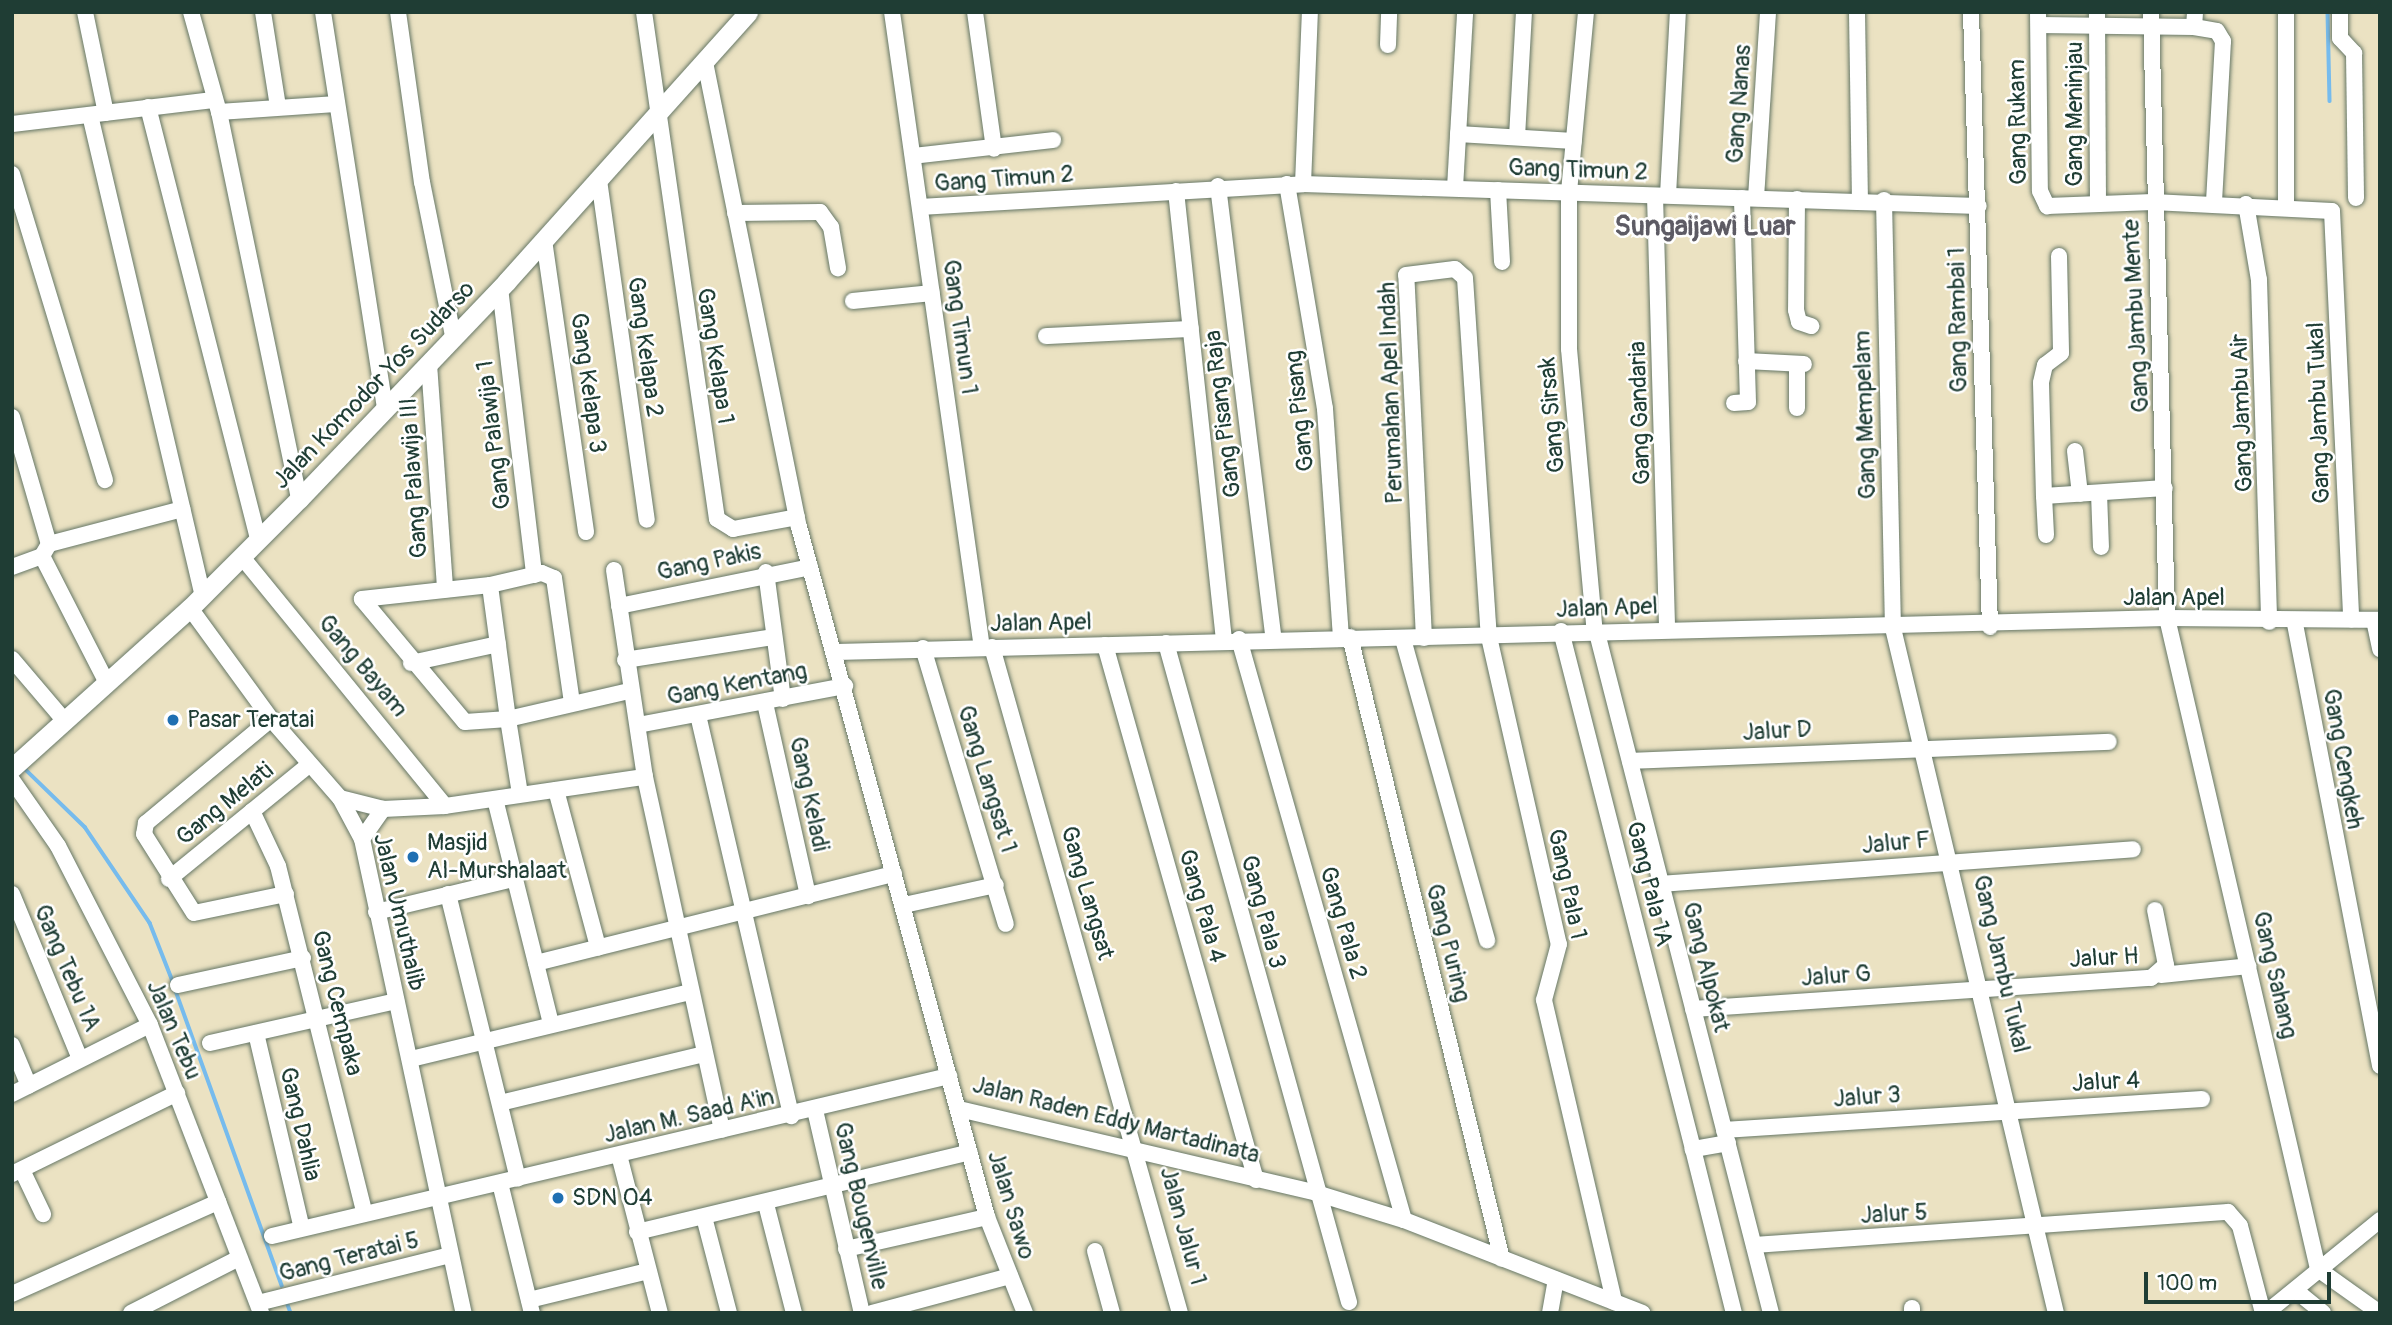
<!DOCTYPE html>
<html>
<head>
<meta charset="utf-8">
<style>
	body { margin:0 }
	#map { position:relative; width:2392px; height:1325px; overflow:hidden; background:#ebe2c2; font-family:Pangolin,sans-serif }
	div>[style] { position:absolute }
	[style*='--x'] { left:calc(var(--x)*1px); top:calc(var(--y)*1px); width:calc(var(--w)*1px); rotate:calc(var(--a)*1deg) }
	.stream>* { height:3.5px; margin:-1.75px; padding:0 1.75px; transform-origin:1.75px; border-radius:1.75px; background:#76bbed }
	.roads { filter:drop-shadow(0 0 2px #676) drop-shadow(0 0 2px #676) }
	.minor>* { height:16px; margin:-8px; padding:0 8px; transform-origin:8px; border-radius:8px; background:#fff }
	.tertiary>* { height:19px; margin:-9.5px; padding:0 9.5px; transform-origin:9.5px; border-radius:9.5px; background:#fff }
	.dots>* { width:19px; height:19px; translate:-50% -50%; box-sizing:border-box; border:4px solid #fff; border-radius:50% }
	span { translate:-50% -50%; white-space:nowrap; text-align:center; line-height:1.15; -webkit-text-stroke:5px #fff; paint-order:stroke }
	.street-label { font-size:24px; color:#1f3d34 }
	.poi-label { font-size:24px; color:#1f3d34 }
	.left { translate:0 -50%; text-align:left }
	.quarter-label { font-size:28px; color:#5d5b64; font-weight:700 }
	.frame { position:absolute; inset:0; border:14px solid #1f3d34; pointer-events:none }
	.scale { position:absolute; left:2144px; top:1272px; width:187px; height:32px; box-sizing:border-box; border:4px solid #1f3d34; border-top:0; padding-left:9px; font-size:21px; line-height:24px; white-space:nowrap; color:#1f3d34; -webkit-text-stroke:5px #fff; paint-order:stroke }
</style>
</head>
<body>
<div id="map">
	<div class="stream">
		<i style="--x:2328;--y:12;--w:89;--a:88.7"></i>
		<i style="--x:22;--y:766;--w:88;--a:44.1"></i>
		<i style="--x:85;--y:827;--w:116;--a:55.9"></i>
		<i style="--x:150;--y:923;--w:66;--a:68.5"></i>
		<i style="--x:176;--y:991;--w:313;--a:70.2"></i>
		<i style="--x:287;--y:1302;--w:12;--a:70"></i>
	</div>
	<div class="roads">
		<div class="minor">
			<i style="--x:85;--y:12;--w:103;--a:78.3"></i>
			<i style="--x:191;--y:12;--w:104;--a:74.4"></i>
			<i style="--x:219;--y:112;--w:395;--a:78.3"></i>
			<i style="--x:263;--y:12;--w:96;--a:81"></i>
			<i style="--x:323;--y:12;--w:403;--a:81.1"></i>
			<i style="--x:398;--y:12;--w:172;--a:82"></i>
			<i style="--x:422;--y:182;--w:157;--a:78.6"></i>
			<i style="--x:644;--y:12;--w:512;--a:81.81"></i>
			<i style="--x:717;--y:519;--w:19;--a:32"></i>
			<i style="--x:733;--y:529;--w:65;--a:-10.6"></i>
			<i style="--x:892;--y:12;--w:642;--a:81.95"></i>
			<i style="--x:975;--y:12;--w:138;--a:82.1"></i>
			<i style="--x:1586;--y:12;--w:181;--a:95.4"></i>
			<i style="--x:1569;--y:192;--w:157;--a:90"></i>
			<i style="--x:1569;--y:349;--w:285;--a:84.8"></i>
			<i style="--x:1857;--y:12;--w:188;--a:89.1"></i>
			<i style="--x:1971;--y:12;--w:615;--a:88.23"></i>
			<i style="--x:2038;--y:12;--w:179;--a:89.4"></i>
			<i style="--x:2040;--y:191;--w:17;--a:65"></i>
			<i style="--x:2047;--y:206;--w:106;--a:-2.2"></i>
			<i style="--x:2153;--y:202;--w:179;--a:2.9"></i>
			<i style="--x:2332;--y:211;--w:409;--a:87.3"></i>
			<i style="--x:2097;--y:12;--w:192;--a:89.7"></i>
			<i style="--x:2151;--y:12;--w:606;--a:88.49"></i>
			<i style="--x:2167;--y:618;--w:668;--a:76.94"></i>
			<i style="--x:2318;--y:1269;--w:76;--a:35.4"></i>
			<i style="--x:2340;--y:12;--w:26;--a:90"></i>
			<i style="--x:2340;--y:38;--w:21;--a:47"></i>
			<i style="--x:2354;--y:53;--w:145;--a:89.2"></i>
			<i style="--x:2039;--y:25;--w:155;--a:0.7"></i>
			<i style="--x:2194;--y:27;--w:15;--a:-86"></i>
			<i style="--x:2194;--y:27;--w:23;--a:10"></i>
			<i style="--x:2217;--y:31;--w:12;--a:59"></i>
			<i style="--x:2223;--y:41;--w:163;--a:93.2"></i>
			<i style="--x:1388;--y:45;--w:33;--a:-88"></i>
			<i style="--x:705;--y:62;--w:474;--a:78.6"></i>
			<i style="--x:799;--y:527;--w:715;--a:74.76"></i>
			<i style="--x:987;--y:1217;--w:103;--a:68.4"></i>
			<i style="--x:148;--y:107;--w:447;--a:75.7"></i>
			<i style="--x:219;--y:112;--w:118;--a:-3.9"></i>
			<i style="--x:90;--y:115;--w:493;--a:76.8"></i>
			<i style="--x:12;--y:124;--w:203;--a:-6.8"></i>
			<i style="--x:1458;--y:134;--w:116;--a:3.5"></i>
			<i style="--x:1517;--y:137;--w:125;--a:-86.8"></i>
			<i style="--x:913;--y:156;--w:141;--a:-6.5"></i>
			<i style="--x:12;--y:174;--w:320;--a:73.1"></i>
			<i style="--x:599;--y:180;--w:343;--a:82"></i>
			<i style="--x:1287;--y:184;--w:228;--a:80.4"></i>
			<i style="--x:1325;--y:409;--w:228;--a:86"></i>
			<i style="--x:1303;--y:184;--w:172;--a:-87.7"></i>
			<i style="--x:1218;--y:186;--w:454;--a:83"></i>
			<i style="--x:1455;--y:188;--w:176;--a:-86.7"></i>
			<i style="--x:1498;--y:190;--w:72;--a:86.8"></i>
			<i style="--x:1176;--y:191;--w:453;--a:83.9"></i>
			<i style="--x:1668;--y:195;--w:183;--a:-86.9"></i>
			<i style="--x:1655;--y:196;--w:432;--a:88.4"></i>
			<i style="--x:1756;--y:198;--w:186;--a:-86.3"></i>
			<i style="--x:1797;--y:199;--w:111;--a:90.5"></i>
			<i style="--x:1796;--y:310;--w:12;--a:76"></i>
			<i style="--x:1799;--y:322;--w:13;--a:18"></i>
			<i style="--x:1884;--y:200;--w:428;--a:88.8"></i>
			<i style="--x:1893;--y:628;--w:704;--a:76.62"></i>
			<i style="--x:2246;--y:204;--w:77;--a:80.3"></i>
			<i style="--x:2259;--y:280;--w:342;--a:88.3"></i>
			<i style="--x:2286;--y:205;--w:193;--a:-90"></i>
			<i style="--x:920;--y:207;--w:384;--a:-3.4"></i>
			<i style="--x:1303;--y:184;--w:676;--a:1.86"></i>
			<i style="--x:735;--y:213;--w:85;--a:-0.7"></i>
			<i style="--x:820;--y:212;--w:19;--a:54"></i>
			<i style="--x:831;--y:227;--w:42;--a:80.3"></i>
			<i style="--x:544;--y:240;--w:295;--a:81.8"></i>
			<i style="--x:2059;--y:256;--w:97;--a:88.8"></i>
			<i style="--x:2061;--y:353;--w:20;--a:143"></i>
			<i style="--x:2045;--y:365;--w:18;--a:103"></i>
			<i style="--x:2041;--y:383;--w:113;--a:88.5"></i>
			<i style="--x:2044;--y:496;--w:121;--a:-3.8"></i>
			<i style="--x:500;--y:288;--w:289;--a:83.2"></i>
			<i style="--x:853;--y:301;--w:79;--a:-5.8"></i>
			<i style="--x:1046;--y:336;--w:145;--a:-2.8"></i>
			<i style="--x:1746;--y:361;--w:58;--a:3"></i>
			<i style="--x:429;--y:364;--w:226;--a:85.9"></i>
			<i style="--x:1797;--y:364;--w:44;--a:90"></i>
			<i style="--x:1734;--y:403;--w:14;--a:-4"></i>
			<i style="--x:1748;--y:402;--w:204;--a:-91.7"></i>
			<i style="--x:12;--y:417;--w:132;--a:73.8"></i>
			<i style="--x:49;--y:544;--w:14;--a:120"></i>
			<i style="--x:42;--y:556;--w:138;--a:62.9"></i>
			<i style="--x:2075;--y:451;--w:43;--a:83.4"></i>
			<i style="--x:2099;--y:493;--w:54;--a:87.9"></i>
			<i style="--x:2044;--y:496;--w:39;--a:87"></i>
			<i style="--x:49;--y:544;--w:138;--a:-14.7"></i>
			<i style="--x:242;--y:557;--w:321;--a:50.8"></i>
			<i style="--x:12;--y:567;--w:32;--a:-20"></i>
			<i style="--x:614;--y:570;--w:209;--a:81.5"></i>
			<i style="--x:645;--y:777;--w:361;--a:77.7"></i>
			<i style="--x:766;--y:572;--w:128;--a:82.4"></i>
			<i style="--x:490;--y:585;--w:53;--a:-13"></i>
			<i style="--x:542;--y:573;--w:13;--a:23"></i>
			<i style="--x:554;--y:578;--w:126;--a:81.8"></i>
			<i style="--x:619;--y:606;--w:195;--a:-11.5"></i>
			<i style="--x:190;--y:608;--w:137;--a:53.9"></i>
			<i style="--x:271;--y:719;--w:105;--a:48.9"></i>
			<i style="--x:340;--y:798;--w:47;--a:61.8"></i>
			<i style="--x:362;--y:839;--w:485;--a:77.9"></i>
			<i style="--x:2374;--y:620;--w:30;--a:78"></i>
			<i style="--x:2295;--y:624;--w:450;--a:79.1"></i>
			<i style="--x:1561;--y:631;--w:535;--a:75.7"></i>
			<i style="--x:1597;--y:633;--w:702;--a:75.65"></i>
			<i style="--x:1350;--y:637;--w:640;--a:76.27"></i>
			<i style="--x:1424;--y:638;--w:363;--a:-92.8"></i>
			<i style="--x:1406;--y:275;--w:49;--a:-7"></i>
			<i style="--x:1455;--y:269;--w:13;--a:42"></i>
			<i style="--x:1465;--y:278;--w:360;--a:86.2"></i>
			<i style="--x:1489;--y:637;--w:315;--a:77.2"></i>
			<i style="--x:1559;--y:944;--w:58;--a:105"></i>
			<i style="--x:1544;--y:1000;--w:310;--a:76.9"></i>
			<i style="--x:1239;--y:639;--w:604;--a:74.15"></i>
			<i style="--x:1403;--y:639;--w:313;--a:74.4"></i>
			<i style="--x:1166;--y:643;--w:684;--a:74.48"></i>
			<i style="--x:1105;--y:645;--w:556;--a:74.24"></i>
			<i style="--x:992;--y:647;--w:692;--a:74.24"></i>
			<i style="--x:923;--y:648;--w:288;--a:73.3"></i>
			<i style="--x:836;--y:652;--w:1331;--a:-1.46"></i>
			<i style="--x:2167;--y:618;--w:213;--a:0.5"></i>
			<i style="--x:12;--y:659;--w:79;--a:49.6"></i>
			<i style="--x:625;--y:660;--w:151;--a:-8.8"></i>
			<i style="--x:411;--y:663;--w:89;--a:-12.3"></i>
			<i style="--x:765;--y:703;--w:198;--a:77.4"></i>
			<i style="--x:698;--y:715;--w:412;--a:76.9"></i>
			<i style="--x:271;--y:719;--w:163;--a:140.2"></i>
			<i style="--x:146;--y:823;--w:11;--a:100"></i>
			<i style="--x:144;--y:834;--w:93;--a:57.7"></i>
			<i style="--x:194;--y:913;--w:94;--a:-11.7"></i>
			<i style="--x:638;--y:725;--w:211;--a:-10.7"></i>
			<i style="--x:1630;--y:761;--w:479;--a:-2.3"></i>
			<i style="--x:12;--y:780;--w:80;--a:55.1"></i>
			<i style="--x:58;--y:846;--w:201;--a:62.8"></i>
			<i style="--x:150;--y:1025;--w:309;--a:68.9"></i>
			<i style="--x:556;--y:790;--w:163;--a:75"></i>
			<i style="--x:520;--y:794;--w:76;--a:-99.1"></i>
			<i style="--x:508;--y:719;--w:135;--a:-97.7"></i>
			<i style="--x:490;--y:585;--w:129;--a:173.8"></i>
			<i style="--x:362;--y:599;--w:160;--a:50.1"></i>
			<i style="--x:465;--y:722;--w:43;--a:-4"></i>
			<i style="--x:508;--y:719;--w:124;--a:-13"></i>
			<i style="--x:340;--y:798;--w:44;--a:14.3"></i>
			<i style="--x:383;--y:809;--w:62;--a:-2.8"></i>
			<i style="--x:445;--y:806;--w:202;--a:-8.3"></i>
			<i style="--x:495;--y:799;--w:232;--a:76"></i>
			<i style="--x:252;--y:811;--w:61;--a:64.7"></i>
			<i style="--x:278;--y:866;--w:355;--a:76"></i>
			<i style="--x:362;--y:839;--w:37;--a:-55"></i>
			<i style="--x:169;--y:879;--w:181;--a:-39.2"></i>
			<i style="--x:1661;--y:884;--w:473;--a:-4.2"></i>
			<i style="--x:12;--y:894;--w:178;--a:67.6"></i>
			<i style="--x:448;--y:894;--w:293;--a:76.2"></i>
			<i style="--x:904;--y:905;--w:94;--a:-12.3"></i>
			<i style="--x:376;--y:912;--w:141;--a:-13.5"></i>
			<i style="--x:536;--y:963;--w:369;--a:-14"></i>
			<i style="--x:2161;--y:975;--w:88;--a:-5.8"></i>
			<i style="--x:178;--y:985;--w:128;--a:-12.2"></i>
			<i style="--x:1693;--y:1009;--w:459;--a:-3.9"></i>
			<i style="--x:2151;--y:978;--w:20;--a:-41"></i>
			<i style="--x:2166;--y:965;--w:56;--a:-101.3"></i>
			<i style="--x:256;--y:1033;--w:197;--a:76.8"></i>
			<i style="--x:210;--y:1043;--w:191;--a:-12.7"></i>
			<i style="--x:12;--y:1045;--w:44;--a:67.5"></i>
			<i style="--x:411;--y:1059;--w:287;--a:-13.5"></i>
			<i style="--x:12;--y:1094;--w:154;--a:-26.6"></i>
			<i style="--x:500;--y:1103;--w:210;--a:-13.5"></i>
			<i style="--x:959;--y:1109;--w:367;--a:13.2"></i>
			<i style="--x:1316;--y:1193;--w:92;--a:17.1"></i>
			<i style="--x:1404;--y:1220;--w:256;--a:21.3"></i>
			<i style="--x:815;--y:1110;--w:208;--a:77"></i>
			<i style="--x:1724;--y:1130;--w:479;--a:-3.7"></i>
			<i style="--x:1728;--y:1143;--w:36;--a:170"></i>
			<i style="--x:1693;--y:1149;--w:169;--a:76"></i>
			<i style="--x:619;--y:1155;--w:163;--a:75.5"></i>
			<i style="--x:22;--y:1170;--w:49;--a:64.5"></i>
			<i style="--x:12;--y:1174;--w:184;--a:-26.1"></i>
			<i style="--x:500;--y:1183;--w:134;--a:76.2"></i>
			<i style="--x:766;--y:1204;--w:113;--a:75.6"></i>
			<i style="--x:704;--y:1217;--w:99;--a:75.4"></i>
			<i style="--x:637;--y:1232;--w:342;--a:-13.5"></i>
			<i style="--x:272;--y:1236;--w:696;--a:-13.3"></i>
			<i style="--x:1754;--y:1245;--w:475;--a:-4"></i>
			<i style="--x:2228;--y:1212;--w:18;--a:49"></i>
			<i style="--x:2240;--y:1226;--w:90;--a:75.2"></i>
			<i style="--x:846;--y:1249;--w:145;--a:-12.8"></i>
			<i style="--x:1095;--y:1251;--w:64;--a:74.7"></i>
			<i style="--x:2295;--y:1290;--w:36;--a:39"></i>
			<i style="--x:12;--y:1294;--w:226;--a:-24.1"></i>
			<i style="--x:529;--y:1300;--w:122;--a:-13.7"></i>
			<i style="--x:258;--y:1303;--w:198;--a:-14"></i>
			<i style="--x:1912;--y:1308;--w:5;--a:90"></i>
			<i style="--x:131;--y:1313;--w:121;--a:-27"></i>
			<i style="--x:872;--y:1313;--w:143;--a:-15"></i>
			<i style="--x:1550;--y:1313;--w:34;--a:-80"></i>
			<i style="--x:2266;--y:1313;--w:147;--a:-39.2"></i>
		</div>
		<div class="tertiary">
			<i style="--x:12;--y:768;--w:239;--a:-42"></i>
			<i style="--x:190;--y:608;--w:154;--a:-45"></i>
			<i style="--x:299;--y:499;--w:301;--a:-46.3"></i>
			<i style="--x:507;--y:281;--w:361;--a:-48.1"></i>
		</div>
	</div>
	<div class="dots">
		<i style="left:173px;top:720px;background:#1f6fb2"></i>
		<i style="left:413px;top:857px;background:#1f6fb2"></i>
		<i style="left:558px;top:1198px;background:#1f6fb2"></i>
	</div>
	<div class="street-label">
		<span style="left:1739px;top:104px;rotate:-86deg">Gang Nanas</span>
		<span style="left:2075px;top:114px;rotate:-90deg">Gang Meninjau</span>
		<span style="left:2018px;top:122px;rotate:-91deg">Gang Rukam</span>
		<span style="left:1578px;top:170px;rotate:2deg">Gang Timun 2</span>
		<span style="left:1004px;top:179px;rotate:-4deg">Gang Timun 2</span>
		<span style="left:2136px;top:316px;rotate:-93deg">Gang Jambu Mente</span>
		<span style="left:1958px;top:320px;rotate:-91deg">Gang Rambai 1</span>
		<span style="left:960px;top:327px;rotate:82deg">Gang Timun 1</span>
		<span style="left:645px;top:347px;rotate:82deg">Gang Kelapa 2</span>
		<span style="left:715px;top:356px;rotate:81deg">Gang Kelapa 1</span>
		<span style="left:588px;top:383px;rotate:82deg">Gang Kelapa 3</span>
		<span style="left:374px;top:385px;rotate:-46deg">Jalan Komodor Yos Sudarso</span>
		<span style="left:1391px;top:393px;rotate:-92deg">Perumahan Apel Indah</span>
		<span style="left:1300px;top:411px;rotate:-96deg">Gang Pisang</span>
		<span style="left:1640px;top:413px;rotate:-92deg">Gang Gandaria</span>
		<span style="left:2242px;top:413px;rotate:-92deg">Gang Jambu Air</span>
		<span style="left:2319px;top:413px;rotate:-92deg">Gang Jambu Tukal</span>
		<span style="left:1223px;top:414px;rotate:-97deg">Gang Pisang Raja</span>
		<span style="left:1552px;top:415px;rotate:-95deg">Gang Sirsak</span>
		<span style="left:1865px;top:415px;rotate:-92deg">Gang Mempelam</span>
		<span style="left:494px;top:435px;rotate:-97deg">Gang Palawija 1</span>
		<span style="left:414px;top:478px;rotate:-94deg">Gang Palawija III</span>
		<span style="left:709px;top:562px;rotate:-12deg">Gang Pakis</span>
		<span style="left:2174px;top:598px">Jalan Apel</span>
		<span style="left:1607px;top:608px;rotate:-2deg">Jalan Apel</span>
		<span style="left:1041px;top:623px;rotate:-1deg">Jalan Apel</span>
		<span style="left:363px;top:666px;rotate:50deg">Gang Bayam</span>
		<span style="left:737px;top:684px;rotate:-11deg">Gang Kentang</span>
		<span style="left:1777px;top:731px;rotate:-3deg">Jalur D</span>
		<span style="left:2343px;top:759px;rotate:80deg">Gang Cengkeh</span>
		<span style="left:987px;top:779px;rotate:73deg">Gang Langsat 1</span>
		<span style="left:809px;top:794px;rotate:78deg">Gang Keladi</span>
		<span style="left:225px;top:804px;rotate:-39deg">Gang Melati</span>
		<span style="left:1896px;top:843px;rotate:-5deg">Jalur F</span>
		<span style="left:1567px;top:884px;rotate:78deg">Gang Pala 1</span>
		<span style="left:1649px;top:884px;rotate:76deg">Gang Pala 1A</span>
		<span style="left:1087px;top:893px;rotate:74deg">Gang Langsat</span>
		<span style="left:1202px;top:906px;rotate:74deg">Gang Pala 4</span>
		<span style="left:399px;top:912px;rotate:77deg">Jalan Umuthalib</span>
		<span style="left:1263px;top:912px;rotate:75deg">Gang Pala 3</span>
		<span style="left:1343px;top:923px;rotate:74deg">Gang Pala 2</span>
		<span style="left:1448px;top:943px;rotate:76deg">Gang Puring</span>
		<span style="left:2104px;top:958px;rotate:-3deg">Jalur H</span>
		<span style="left:2001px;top:964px;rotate:77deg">Gang Jambu Tukal</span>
		<span style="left:1706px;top:967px;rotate:76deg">Gang Alpokat</span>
		<span style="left:67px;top:968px;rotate:67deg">Gang Tebu 1A</span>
		<span style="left:2275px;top:975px;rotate:77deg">Gang Sahang</span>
		<span style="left:1836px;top:976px;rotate:-4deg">Jalur G</span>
		<span style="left:337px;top:1003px;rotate:76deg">Gang Cempaka</span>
		<span style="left:174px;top:1030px;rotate:67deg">Jalan Tebu</span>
		<span style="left:2106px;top:1082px;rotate:-3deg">Jalur 4</span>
		<span style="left:1867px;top:1097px;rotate:-4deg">Jalur 3</span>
		<span style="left:689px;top:1116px;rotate:-13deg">Jalan M. Saad A'in</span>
		<span style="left:1116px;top:1120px;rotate:14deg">Jalan Raden Eddy Martadinata</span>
		<span style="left:300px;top:1124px;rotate:77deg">Gang Dahlia</span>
		<span style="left:1011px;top:1205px;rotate:73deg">Jalan Sawo</span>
		<span style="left:861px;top:1206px;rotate:77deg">Gang Bougenville</span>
		<span style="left:1894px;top:1214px;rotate:-3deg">Jalur 5</span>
		<span style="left:1183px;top:1226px;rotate:75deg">Jalan Jalur 1</span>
		<span style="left:349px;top:1257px;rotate:-14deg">Gang Teratai 5</span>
	</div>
	<div class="poi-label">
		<span class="left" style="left:187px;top:720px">Pasar Teratai</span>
		<span class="left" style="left:427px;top:857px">Masjid<br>Al-Murshalaat</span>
		<span class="left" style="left:572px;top:1198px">SDN 04</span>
	</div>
	<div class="quarter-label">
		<span style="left:1705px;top:227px">Sungaijawi Luar</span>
	</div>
	<div class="frame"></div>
	<div class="scale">100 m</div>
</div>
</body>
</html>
